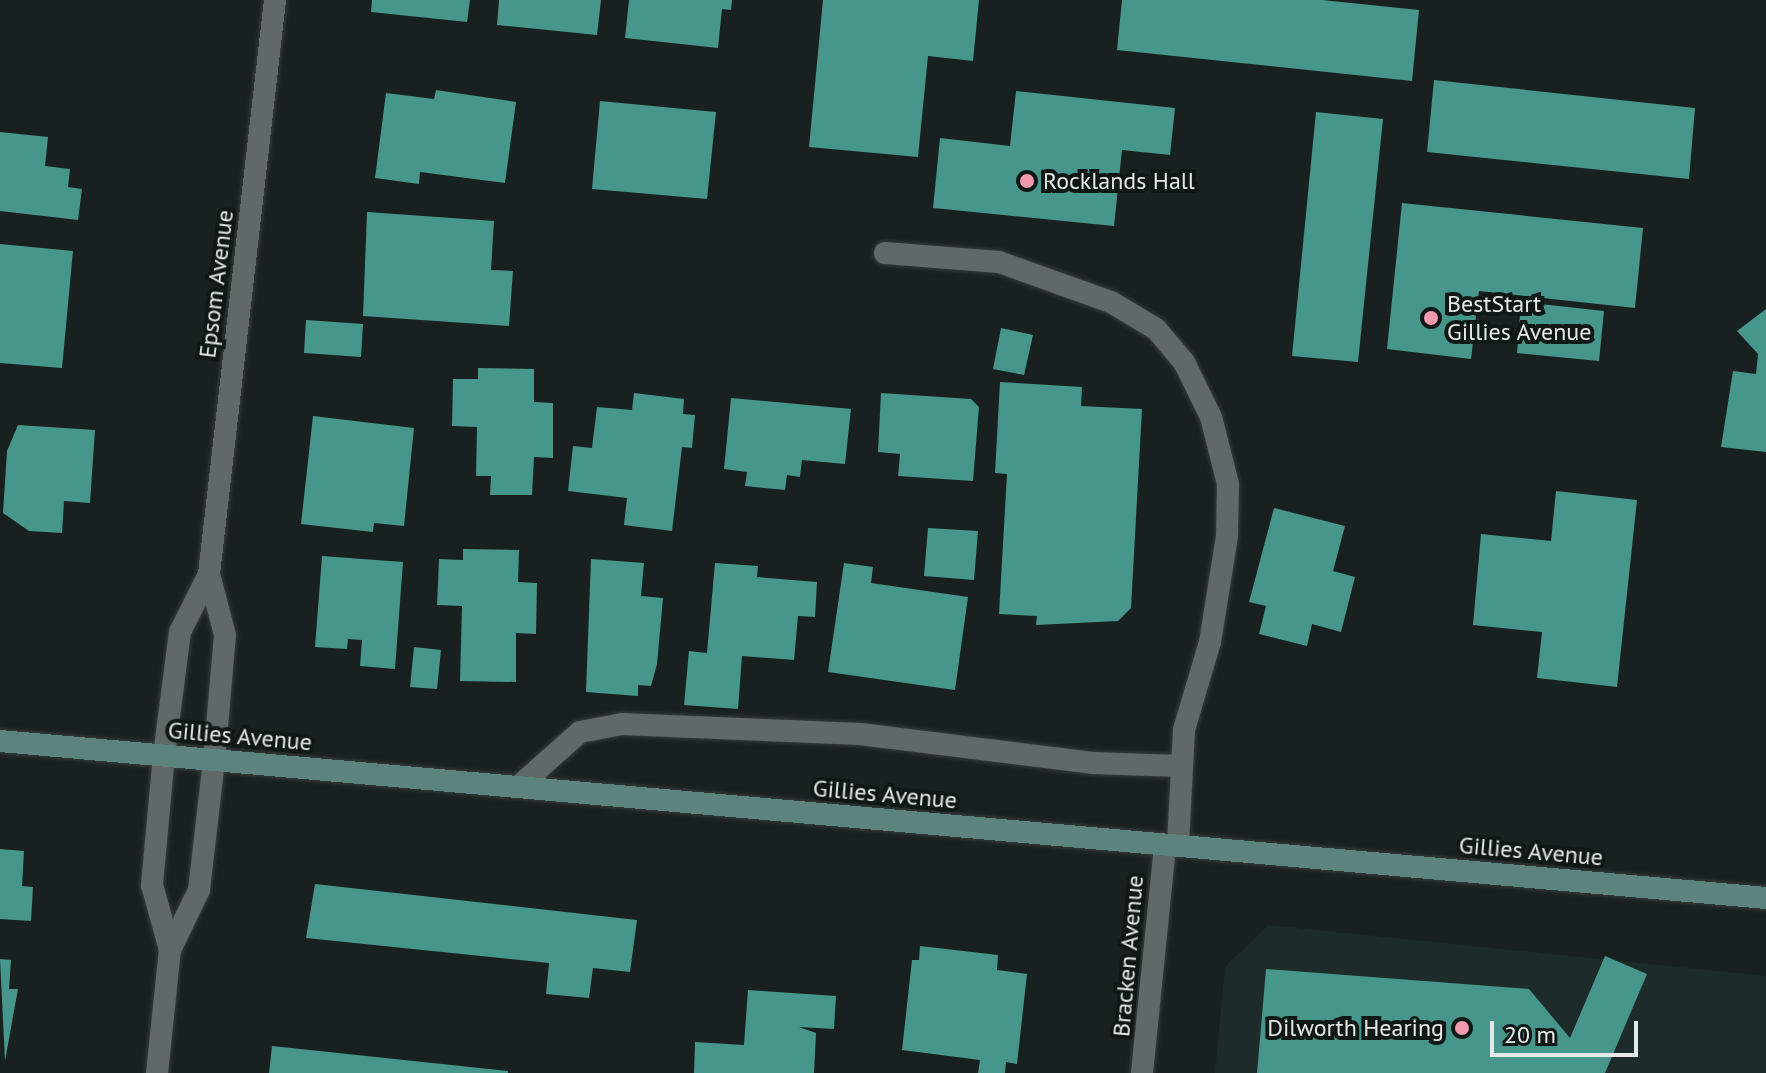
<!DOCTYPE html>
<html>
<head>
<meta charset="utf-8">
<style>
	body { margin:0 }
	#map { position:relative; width:1766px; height:1073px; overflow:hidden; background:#192120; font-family:"PT Sans",sans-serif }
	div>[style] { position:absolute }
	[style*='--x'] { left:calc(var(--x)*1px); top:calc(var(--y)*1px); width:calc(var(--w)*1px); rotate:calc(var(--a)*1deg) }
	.built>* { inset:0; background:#1d2c2a }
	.building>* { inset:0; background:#46968b }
	.roads { filter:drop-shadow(0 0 2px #363b3a) drop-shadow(0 0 2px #363b3a) }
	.service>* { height:22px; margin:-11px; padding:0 11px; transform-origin:11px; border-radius:11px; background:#606967 }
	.minor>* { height:22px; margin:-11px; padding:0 11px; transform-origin:11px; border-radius:11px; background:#606967 }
	.tertiary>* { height:22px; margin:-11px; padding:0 11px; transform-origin:11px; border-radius:11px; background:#606967 }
	.secondary>* { height:22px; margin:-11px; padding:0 11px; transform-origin:11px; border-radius:11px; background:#5c837e }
	.dots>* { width:22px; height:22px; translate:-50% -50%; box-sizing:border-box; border:4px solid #101816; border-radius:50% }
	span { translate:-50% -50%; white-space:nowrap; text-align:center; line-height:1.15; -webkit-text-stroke:8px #101816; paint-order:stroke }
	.poi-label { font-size:24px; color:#e4e9e8 }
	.left { translate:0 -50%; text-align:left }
	.right { translate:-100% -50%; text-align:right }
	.street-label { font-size:24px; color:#e4e9e8 }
	.scale { position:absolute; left:1490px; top:1021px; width:148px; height:36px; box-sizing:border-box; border:4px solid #e4e9e8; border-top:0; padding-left:10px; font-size:24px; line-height:28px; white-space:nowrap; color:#e4e9e8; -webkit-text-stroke:6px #101816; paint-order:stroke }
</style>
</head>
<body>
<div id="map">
	<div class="built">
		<i style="clip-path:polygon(1268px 925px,1766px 976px,1766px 1073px,1215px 1073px,1225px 967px)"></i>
	</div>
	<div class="building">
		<i style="clip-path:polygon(372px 0,470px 0,467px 22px,371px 12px)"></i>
		<i style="clip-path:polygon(499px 0,601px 0,597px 35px,497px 25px)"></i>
		<i style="clip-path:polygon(629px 0,732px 0,731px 10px,722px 9px,718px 48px,625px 38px)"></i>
		<i style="clip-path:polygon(823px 0,979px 0,973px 61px,928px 56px,918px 157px,809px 147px)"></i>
		<i style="clip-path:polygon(1122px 0,1322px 0,1419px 10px,1412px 81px,1117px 50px)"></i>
		<i style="clip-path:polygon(1434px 80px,1695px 108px,1689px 179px,1427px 152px)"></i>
		<i style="clip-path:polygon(436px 90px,516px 102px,505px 183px,420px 172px,419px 184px,375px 178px,386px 93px,434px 99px)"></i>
		<i style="clip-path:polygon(1016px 91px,1175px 108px,1170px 155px,1122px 150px,1114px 226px,933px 208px,940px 138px,1010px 146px)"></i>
		<i style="clip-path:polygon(600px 101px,716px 112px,707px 199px,592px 189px)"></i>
		<i style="clip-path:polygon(1316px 112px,1383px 119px,1358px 362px,1292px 356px)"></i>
		<i style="clip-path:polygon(0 132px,48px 137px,45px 166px,70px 169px,68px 187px,82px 189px,78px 220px,0 211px)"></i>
		<i style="clip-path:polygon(1402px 203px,1643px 228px,1635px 308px,1479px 291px,1471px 359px,1387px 349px)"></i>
		<i style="clip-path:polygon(367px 212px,494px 221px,491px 270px,513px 271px,509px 326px,363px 316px)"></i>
		<i style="clip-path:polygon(0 244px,73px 251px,62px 368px,0 363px)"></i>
		<i style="clip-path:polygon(1521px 302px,1604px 311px,1599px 361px,1517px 353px)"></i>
		<i style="clip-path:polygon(1766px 309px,1766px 452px,1721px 447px,1733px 371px,1756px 374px,1758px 354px,1737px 331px)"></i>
		<i style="clip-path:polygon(306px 320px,363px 324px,361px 357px,304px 353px)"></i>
		<i style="clip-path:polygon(1001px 328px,1033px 335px,1024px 375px,993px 369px)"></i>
		<i style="clip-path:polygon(478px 368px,534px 369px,534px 402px,553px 403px,553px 458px,534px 457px,532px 495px,490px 495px,491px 476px,476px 476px,477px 427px,452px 426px,453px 379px,478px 379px)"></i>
		<i style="clip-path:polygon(1000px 382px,1082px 387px,1081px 406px,1142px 409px,1131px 608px,1118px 621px,1036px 625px,1037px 616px,999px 614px,1007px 474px,995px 473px)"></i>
		<i style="clip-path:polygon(634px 393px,684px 399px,683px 414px,695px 415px,692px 448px,682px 447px,672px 531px,624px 525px,627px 498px,568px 491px,573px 446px,592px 448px,597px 407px,632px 410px)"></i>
		<i style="clip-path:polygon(881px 393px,971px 399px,979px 407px,973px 481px,898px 476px,900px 454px,878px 452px)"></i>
		<i style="clip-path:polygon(731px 398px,851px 409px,845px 464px,802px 460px,800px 477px,787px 475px,785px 490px,745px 486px,747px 472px,724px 469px)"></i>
		<i style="clip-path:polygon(313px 416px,414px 428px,404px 526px,374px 523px,373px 532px,301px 524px)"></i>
		<i style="clip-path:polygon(18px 425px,95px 430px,90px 503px,64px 501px,62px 533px,29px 531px,3px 513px,7px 451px)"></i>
		<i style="clip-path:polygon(1556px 491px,1637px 500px,1617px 687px,1537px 678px,1542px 632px,1473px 625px,1481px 534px,1551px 541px)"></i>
		<i style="clip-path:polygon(1274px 508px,1345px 526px,1333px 571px,1355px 577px,1341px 632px,1312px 624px,1307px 646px,1259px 634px,1266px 606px,1249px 602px)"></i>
		<i style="clip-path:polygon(928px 528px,978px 531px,974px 580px,924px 576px)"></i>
		<i style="clip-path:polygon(463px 549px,519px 550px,518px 582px,537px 583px,536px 634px,516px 633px,516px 682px,460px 681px,462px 606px,437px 605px,439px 559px,463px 560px)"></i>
		<i style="clip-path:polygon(322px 556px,403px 562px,395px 669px,360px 666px,362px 640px,348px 639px,347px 649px,315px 647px)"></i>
		<i style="clip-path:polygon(591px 559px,644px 563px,641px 596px,663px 598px,657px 664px,651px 686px,638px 685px,638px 696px,586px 692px)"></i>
		<i style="clip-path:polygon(715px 563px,758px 566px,757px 577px,817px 582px,815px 617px,798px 616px,794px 660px,742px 656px,738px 709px,684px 705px,689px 651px,707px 653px)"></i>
		<i style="clip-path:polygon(844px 563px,873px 567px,871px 583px,968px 597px,955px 690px,828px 672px)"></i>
		<i style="clip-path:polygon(414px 647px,441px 650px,437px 689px,410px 687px)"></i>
		<i style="clip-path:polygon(0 849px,24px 851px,22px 886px,33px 887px,31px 921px,0 919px)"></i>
		<i style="clip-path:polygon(315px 884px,637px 920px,630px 972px,593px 968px,589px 998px,546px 994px,549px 963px,306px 938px)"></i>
		<i style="clip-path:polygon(920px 946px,998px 955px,997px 970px,1027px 974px,1017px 1064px,1006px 1062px,1005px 1073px,978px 1073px,980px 1060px,902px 1050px,912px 960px,919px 960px)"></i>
		<i style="clip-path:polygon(1605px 956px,1647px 974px,1605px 1073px,1257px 1073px,1266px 969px,1529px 989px,1570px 1038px)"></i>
		<i style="clip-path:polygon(0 959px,11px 960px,9px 989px,18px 989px,5px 1061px)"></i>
		<i style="clip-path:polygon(748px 990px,836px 996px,834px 1029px,799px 1027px,816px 1033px,814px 1073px,694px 1073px,695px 1042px,744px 1045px)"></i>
		<i style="clip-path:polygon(272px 1046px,508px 1071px,508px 1073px,269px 1073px)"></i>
	</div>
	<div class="roads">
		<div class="service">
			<i style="--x:885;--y:253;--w:114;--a:4.5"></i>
			<i style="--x:999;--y:262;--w:119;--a:19.7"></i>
			<i style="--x:1111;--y:302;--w:52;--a:31"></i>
			<i style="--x:1156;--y:329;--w:43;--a:49.7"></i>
			<i style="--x:1184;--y:362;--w:61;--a:63.9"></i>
			<i style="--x:1211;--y:417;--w:69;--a:75.8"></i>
			<i style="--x:1228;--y:484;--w:52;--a:91.1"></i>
			<i style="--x:1227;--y:536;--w:107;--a:99.1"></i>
			<i style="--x:1210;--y:642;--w:92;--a:106.5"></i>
			<i style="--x:1184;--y:730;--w:116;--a:93"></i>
			<i style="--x:518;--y:787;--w:83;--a:-41.6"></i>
			<i style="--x:580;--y:732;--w:43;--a:-10.8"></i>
			<i style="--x:622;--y:724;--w:238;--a:2.4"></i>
			<i style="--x:860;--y:734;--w:234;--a:7.1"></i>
			<i style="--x:1092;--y:763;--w:90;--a:1.9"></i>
		</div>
		<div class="minor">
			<i style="--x:164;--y:755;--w:131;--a:95.3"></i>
			<i style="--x:152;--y:885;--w:67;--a:74.5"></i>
			<i style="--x:157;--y:1073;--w:124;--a:-84"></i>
			<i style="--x:170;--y:950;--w:67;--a:-64.2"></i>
			<i style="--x:199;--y:890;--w:131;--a:-83.4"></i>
			<i style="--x:1142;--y:1073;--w:229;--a:-84.2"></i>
		</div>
		<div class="tertiary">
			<i style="--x:209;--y:574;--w:63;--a:75.3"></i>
			<i style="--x:225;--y:635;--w:125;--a:95"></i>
			<i style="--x:164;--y:755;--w:124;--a:-82.6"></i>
			<i style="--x:180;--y:632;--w:65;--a:-63.4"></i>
			<i style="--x:209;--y:574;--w:578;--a:-83.44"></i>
		</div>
		<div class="secondary">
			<i style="--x:0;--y:741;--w:1773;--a:5.08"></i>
		</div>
	</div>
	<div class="dots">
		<i style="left:1027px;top:181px;background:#f29ab0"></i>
		<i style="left:1431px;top:318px;background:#f29ab0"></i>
		<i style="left:1462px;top:1028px;background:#f29ab0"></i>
	</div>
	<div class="poi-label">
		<span class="left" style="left:1043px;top:181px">Rocklands Hall</span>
		<span class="left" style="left:1447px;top:318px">BestStart<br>Gillies Avenue</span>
		<span class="right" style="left:1444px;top:1028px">Dilworth Hearing</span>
	</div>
	<div class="street-label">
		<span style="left:216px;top:284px;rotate:-83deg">Epsom Avenue</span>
		<span style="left:240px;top:736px;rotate:5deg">Gillies Avenue</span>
		<span style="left:885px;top:794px;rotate:5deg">Gillies Avenue</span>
		<span style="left:1531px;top:851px;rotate:5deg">Gillies Avenue</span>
		<span style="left:1128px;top:956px;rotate:-85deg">Bracken Avenue</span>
	</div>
	<div class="scale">20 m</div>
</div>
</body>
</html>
